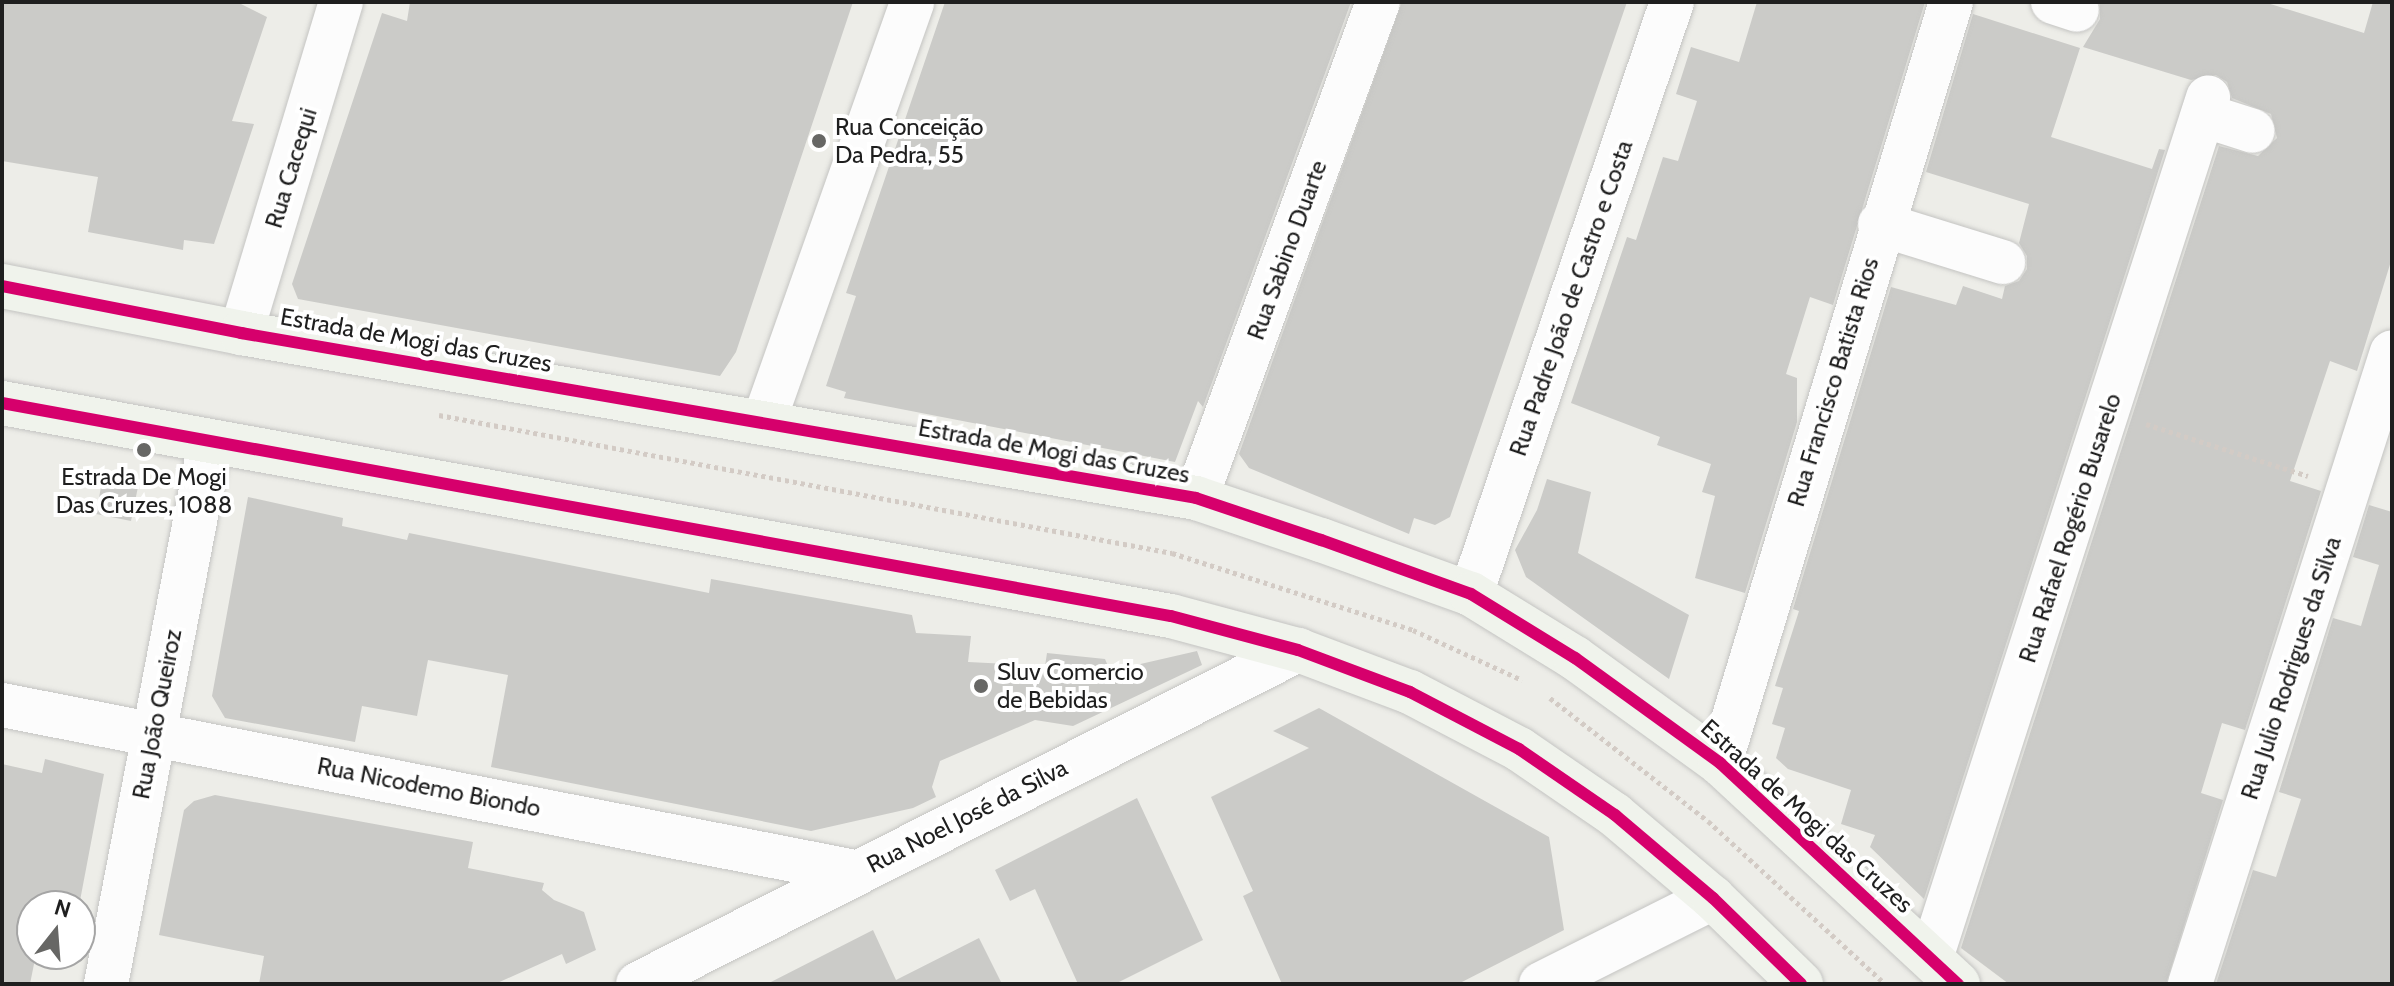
<!DOCTYPE html>
<html>
<head>
<meta charset="utf-8">
<style>
	body { margin:0 }
	#map { position:relative; width:2394px; height:986px; overflow:hidden; background:#edede8; font-family:Cabin,sans-serif }
	div>[style] { position:absolute }
	[style*='--x'] { left:calc(var(--x)*1px); top:calc(var(--y)*1px); width:calc(var(--w)*1px); rotate:calc(var(--a)*1deg) }
	.building>* { inset:0; background:#cbcbc8 }
	.path>* { height:5px; margin-top:-2.5px; transform-origin:0; background:repeating-linear-gradient(90deg,#d3cbc5 0 4px,transparent 0 8px) }
	.roads { filter:drop-shadow(0 0 2px #c4c4c2) drop-shadow(0 0 2px #c4c4c2) }
	.minor>* { height:44px; margin:-22px; padding:0 22px; transform-origin:22px; border-radius:22px; background:#fcfcfc }
	.secondary>* { height:44px; margin:-22px; padding:0 22px; transform-origin:22px; border-radius:22px; background:#f0f3ec }
	.cycleway>* { height:12px; margin:-6px; padding:0 6px; transform-origin:6px; border-radius:6px; background:#d6006c }
	.dots>* { width:22px; height:22px; translate:-50% -50%; box-sizing:border-box; border:4px solid #fff; border-radius:50% }
	span { translate:-50% -50%; white-space:nowrap; text-align:center; line-height:1.15; -webkit-text-stroke:8px #fff; paint-order:stroke }
	.poi-label { font-size:24px; color:#1f1f1f }
	.left { translate:0 -50%; text-align:left }
	.street-label { font-size:24px; color:#1f1f1f }
	.frame { position:absolute; inset:0; border:4px solid #1f1f1f; pointer-events:none }
	.north { position:absolute; left:16px; top:890px; width:80px; height:80px; box-sizing:border-box; background:#fff; border:2px solid #a5a5a5; border-radius:50%; rotate:17deg; font-size:22px; font-weight:700; line-height:32px; text-align:center; color:#1f1f1f }
	.north::after { content:''; display:block; margin:auto; width:28px; height:36px; background:#676765; clip-path:polygon(50% 0,100% 100%,50% 72%,0 100%) }
</style>
</head>
<body>
<div id="map">
	<div class="building">
		<i style="clip-path:polygon(2px 2px,237px 2px,267px 17px,232px 121px,254px 124px,214px 244px,184px 240px,183px 250px,88px 232px,98px 177px,2px 161px)"></i>
		<i style="clip-path:polygon(410px 2px,853px 2px,736px 352px,720px 376px,298px 299px,292px 284px,382px 13px,407px 21px)"></i>
		<i style="clip-path:polygon(945px 2px,1351px 2px,1203px 407px,1198px 401px,1175px 462px,844px 398px,846px 392px,826px 386px,856px 296px,846px 293px)"></i>
		<i style="clip-path:polygon(1402px 2px,1627px 2px,1450px 517px,1435px 525px,1414px 518px,1409px 534px,1249px 468px,1239px 454px)"></i>
		<i style="clip-path:polygon(1757px 2px,1925px 2px,1833px 305px,1810px 297px,1786px 374px,1797px 378px,1797px 422px,1745px 593px,1695px 578px,1715px 496px,1702px 492px,1711px 464px,1657px 445px,1660px 437px,1571px 403px,1627px 237px,1636px 240px,1663px 157px,1678px 161px,1697px 101px,1676px 94px,1691px 47px,1739px 62px)"></i>
		<i style="clip-path:polygon(2100px 2px,2264px 2px,2364px 33px,2373px 2px,2392px 2px,2392px 258px,2357px 371px,2330px 361px,2290px 481px,2321px 491px,2245px 730px,2222px 723px,2201px 793px,2223px 800px,2166px 984px,2009px 984px,1961px 948px,2219px 146px,2258px 156px,2277px 138px,2271px 114px,2232px 98px,2227px 82px,2216px 75px,2191px 80px,2083px 47px,2100px 19px)"></i>
		<i style="clip-path:polygon(1973px 14px,2080px 48px,2051px 137px,2152px 169px,2159px 149px,2165px 150px,1924px 899px,1870px 847px,1875px 835px,1841px 824px,1851px 790px,1788px 769px,1776px 758px,1785px 728px,1772px 724px,1783px 688px,1775px 686px,1799px 611px,1793px 609px,1891px 287px,1956px 305px,1963px 286px,2002px 299px,2005px 286px,2019px 281px,2027px 269px,2027px 256px,2019px 243px,2029px 204px,1926px 172px)"></i>
		<i style="clip-path:polygon(103px 476px,139px 482px,131px 521px,96px 514px)"></i>
		<i style="clip-path:polygon(1547px 479px,1591px 492px,1578px 553px,1689px 615px,1669px 679px,1526px 577px,1515px 550px,1537px 510px)"></i>
		<i style="clip-path:polygon(248px 497px,343px 518px,342px 526px,407px 540px,409px 533px,709px 593px,711px 579px,912px 615px,916px 633px,971px 636px,968px 662px,1045px 666px,1047px 653px,1105px 659px,1110px 671px,1197px 651px,1202px 665px,1073px 726px,1035px 720px,940px 761px,932px 787px,936px 797px,913px 808px,811px 831px,491px 767px,508px 675px,428px 660px,417px 716px,362px 706px,355px 742px,225px 718px,212px 696px)"></i>
		<i style="clip-path:polygon(2369px 505px,2392px 512px,2392px 984px,2216px 984px,2253px 870px,2276px 877px,2301px 799px,2279px 792px,2333px 618px,2361px 626px,2379px 565px,2353px 557px)"></i>
		<i style="clip-path:polygon(1319px 708px,1549px 837px,1564px 930px,1458px 984px,1282px 984px,1243px 896px,1253px 891px,1211px 797px,1309px 748px,1273px 731px)"></i>
		<i style="clip-path:polygon(45px 759px,104px 774px,79px 906px,32px 906px,36px 954px,30px 984px,2px 984px,2px 764px,42px 773px)"></i>
		<i style="clip-path:polygon(215px 795px,473px 842px,468px 868px,544px 883px,542px 890px,554px 900px,584px 912px,596px 950px,566px 964px,562px 954px,495px 984px,259px 984px,264px 956px,159px 935px,184px 810px,194px 801px)"></i>
		<i style="clip-path:polygon(1137px 798px,1203px 940px,1115px 984px,1078px 984px,1035px 889px,1010px 901px,995px 870px)"></i>
		<i style="clip-path:polygon(873px 930px,896px 980px,979px 938px,1002px 984px,767px 984px)"></i>
	</div>
	<div class="path">
		<i style="--x:439;--y:415;--w:746;--a:10.66"></i>
		<i style="--x:1172;--y:553;--w:253;--a:17.7"></i>
		<i style="--x:1413;--y:630;--w:120;--a:24.6"></i>
		<i style="--x:2146;--y:424;--w:170;--a:17.8"></i>
		<i style="--x:1550;--y:698;--w:200;--a:37.9"></i>
		<i style="--x:1708;--y:821;--w:241;--a:42.6"></i>
	</div>
	<div class="roads">
		<div class="minor">
			<i style="--x:2053;--y:2;--w:25;--a:18"></i>
			<i style="--x:2203;--y:115;--w:52;--a:17.7"></i>
			<i style="--x:1880;--y:224;--w:129;--a:17.2"></i>
			<i style="--x:241;--y:333;--w:346;--a:-73.2"></i>
			<i style="--x:764;--y:421;--w:444;--a:-70.5"></i>
			<i style="--x:1196;--y:498;--w:528;--a:-69.85"></i>
			<i style="--x:1471;--y:594;--w:625;--a:-71.25"></i>
			<i style="--x:2;--y:705;--w:869;--a:11.08"></i>
			<i style="--x:1720;--y:763;--w:795;--a:-73.11"></i>
			<i style="--x:1931;--y:958;--w:904;--a:-72.15"></i>
			<i style="--x:106;--y:984;--w:551;--a:-79.12"></i>
			<i style="--x:638;--y:984;--w:740;--a:-26.84"></i>
			<i style="--x:1541;--y:984;--w:192;--a:-26.6"></i>
			<i style="--x:2190;--y:984;--w:663;--a:-72.28"></i>
		</div>
		<div class="secondary">
			<i style="--x:2;--y:286;--w:244;--a:11.1"></i>
			<i style="--x:241;--y:333;--w:969;--a:9.8"></i>
			<i style="--x:1196;--y:498;--w:132;--a:18.6"></i>
			<i style="--x:1321;--y:540;--w:159;--a:19.8"></i>
			<i style="--x:1471;--y:594;--w:122;--a:31.6"></i>
			<i style="--x:1575;--y:658;--w:179;--a:35.9"></i>
			<i style="--x:1720;--y:763;--w:325;--a:42.9"></i>
			<i style="--x:2;--y:403;--w:1188;--a:10.33"></i>
			<i style="--x:1171;--y:616;--w:131;--a:15"></i>
			<i style="--x:1298;--y:650;--w:120;--a:20.6"></i>
			<i style="--x:1410;--y:692;--w:123;--a:27.6"></i>
			<i style="--x:1519;--y:749;--w:116;--a:34.5"></i>
			<i style="--x:1615;--y:815;--w:128;--a:40.3"></i>
			<i style="--x:1713;--y:898;--w:123;--a:44.3"></i>
		</div>
	</div>
	<div class="cycleway">
		<i style="--x:2;--y:286;--w:244;--a:11.1"></i>
		<i style="--x:241;--y:333;--w:969;--a:9.8"></i>
		<i style="--x:1196;--y:498;--w:132;--a:18.6"></i>
		<i style="--x:1321;--y:540;--w:159;--a:19.8"></i>
		<i style="--x:1471;--y:594;--w:122;--a:31.6"></i>
		<i style="--x:1575;--y:658;--w:179;--a:35.9"></i>
		<i style="--x:1720;--y:763;--w:325;--a:42.9"></i>
		<i style="--x:2;--y:403;--w:1188;--a:10.33"></i>
		<i style="--x:1171;--y:616;--w:131;--a:15"></i>
		<i style="--x:1298;--y:650;--w:120;--a:20.6"></i>
		<i style="--x:1410;--y:692;--w:123;--a:27.6"></i>
		<i style="--x:1519;--y:749;--w:116;--a:34.5"></i>
		<i style="--x:1615;--y:815;--w:128;--a:40.3"></i>
		<i style="--x:1713;--y:898;--w:123;--a:44.3"></i>
	</div>
	<div class="dots">
		<i style="left:819px;top:141px;background:#676765"></i>
		<i style="left:144px;top:450px;background:#676765"></i>
		<i style="left:981px;top:686px;background:#676765"></i>
	</div>
	<div class="poi-label">
		<span class="left" style="left:835px;top:141px">Rua Conceição<br>Da Pedra, 55</span>
		<span style="left:144px;top:491px">Estrada De Mogi<br>Das Cruzes, 1088</span>
		<span class="left" style="left:997px;top:686px">Sluv Comercio<br>de Bebidas</span>
	</div>
	<div class="street-label">
		<span style="left:291px;top:168px;rotate:-73deg">Rua Cacequi</span>
		<span style="left:1287px;top:250px;rotate:-70deg">Rua Sabino Duarte</span>
		<span style="left:1571px;top:298px;rotate:-71deg">Rua Padre João de Castro e Costa</span>
		<span style="left:416px;top:340px;rotate:10deg">Estrada de Mogi das Cruzes</span>
		<span style="left:1833px;top:382px;rotate:-73deg">Rua Francisco Batista Rios</span>
		<span style="left:1054px;top:451px;rotate:10deg">Estrada de Mogi das Cruzes</span>
		<span style="left:2070px;top:528px;rotate:-72deg">Rua Rafael Rogério Busarelo</span>
		<span style="left:2291px;top:668px;rotate:-72deg">Rua Julio Rodrigues da Silva</span>
		<span style="left:157px;top:714px;rotate:-79deg">Rua João Queiroz</span>
		<span style="left:429px;top:787px;rotate:11deg">Rua Nicodemo Biondo</span>
		<span style="left:967px;top:816px;rotate:-27deg">Rua Noel José da Silva</span>
		<span style="left:1807px;top:816px;rotate:42deg">Estrada de Mogi das Cruzes</span>
	</div>
	<div class="frame"></div>
	<div class="north">N</div>
</div>
</body>
</html>
